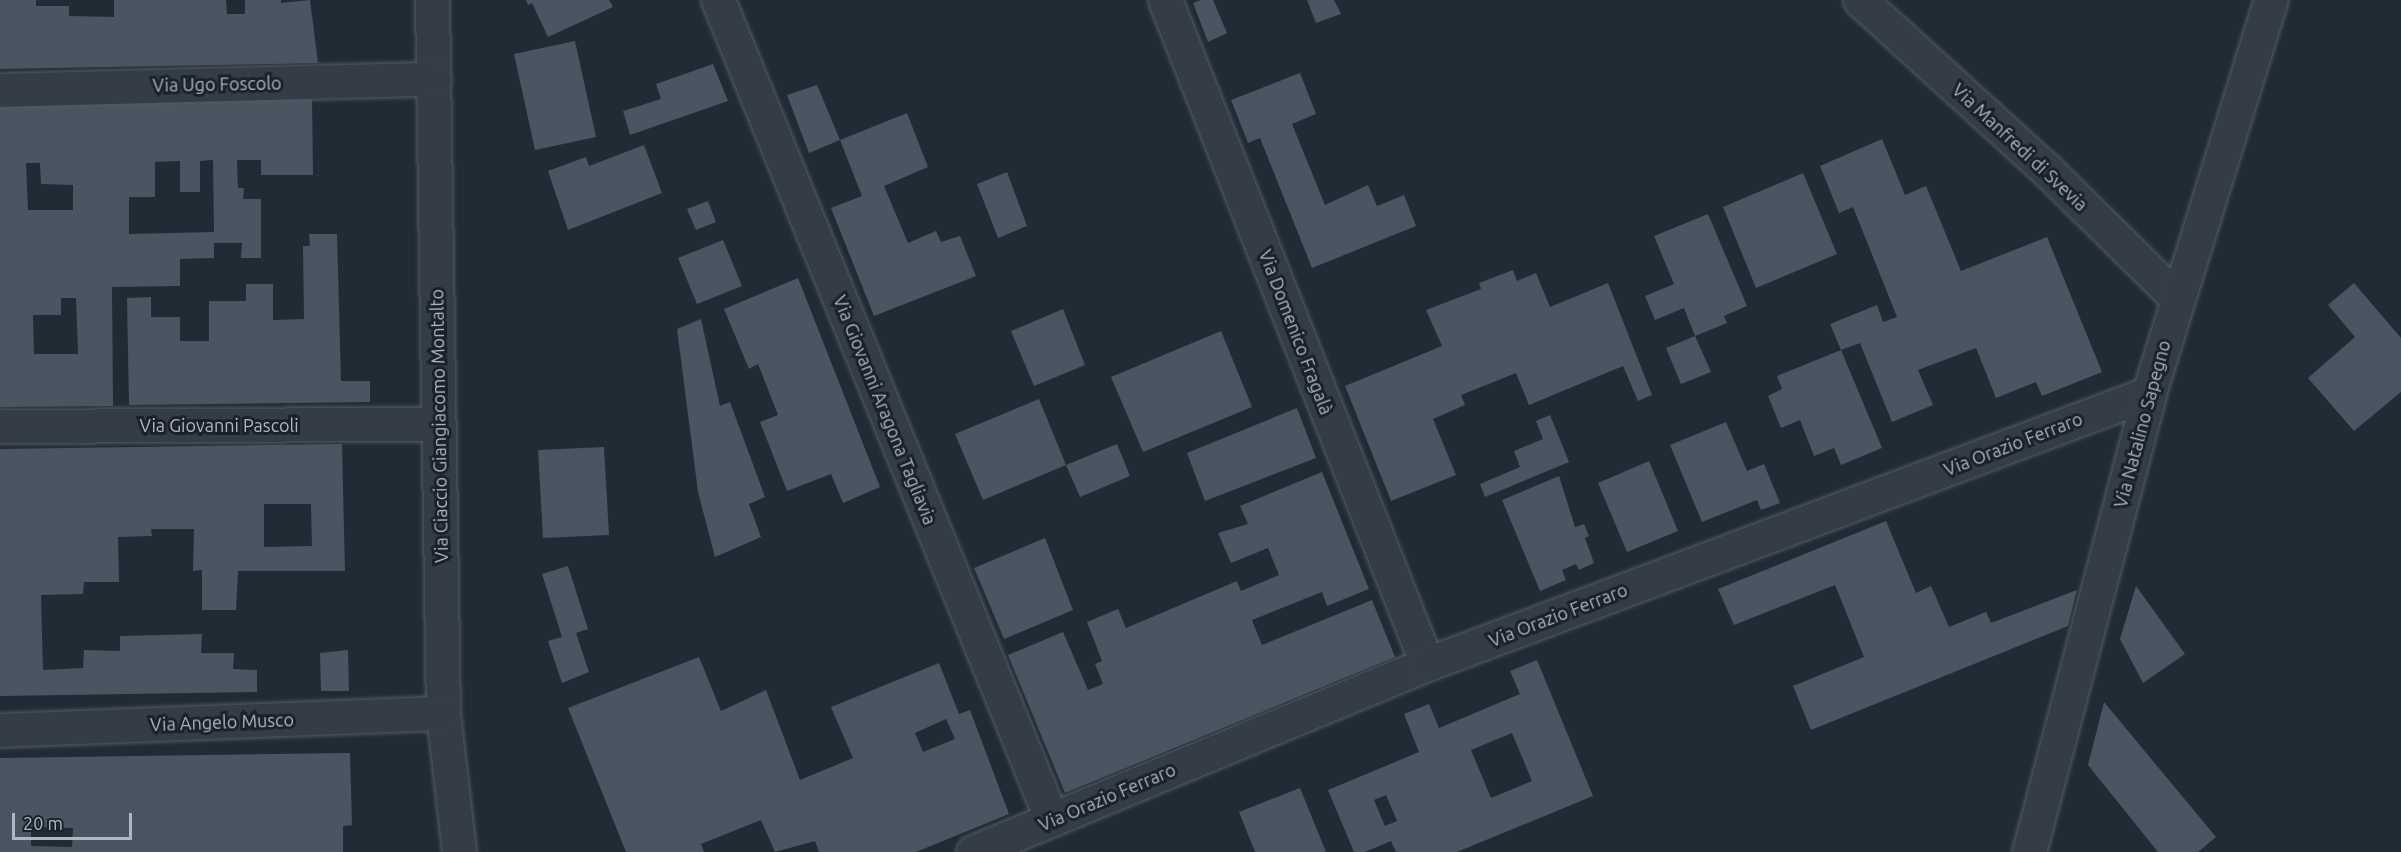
<!DOCTYPE html>
<html>
<head>
<meta charset="utf-8">
<style>
	body { margin:0 }
	#map { position:relative; width:2401px; height:852px; overflow:hidden; background:#212b35; font-family:Ubuntu,sans-serif }
	div>[style] { position:absolute }
	[style*='--x'] { left:calc(var(--x)*1px); top:calc(var(--y)*1px); width:calc(var(--w)*1px); rotate:calc(var(--a)*1deg) }
	.building>* { inset:0; background:#495561 }
	.roads { filter:drop-shadow(0 0 2px #515b64) drop-shadow(0 0 2px #515b64) }
	.minor>* { height:33px; margin:-16.5px; padding:0 16.5px; transform-origin:16.5px; border-radius:16.5px; background:#343d46 }
	span { translate:-50% -50%; white-space:nowrap; text-align:center; line-height:1.15; -webkit-text-stroke:6px #19222a; paint-order:stroke }
	.street-label { font-size:18px; color:#aeb8c3 }
	.scale { position:absolute; left:12px; top:813px; width:120px; height:27px; box-sizing:border-box; border:3px solid #aeb8c3; border-top:0; padding-left:8px; font-size:18px; line-height:21px; white-space:nowrap; color:#aeb8c3; -webkit-text-stroke:4px #19222a; paint-order:stroke }
</style>
</head>
<body>
<div id="map">
	<div class="building">
		<i style="clip-path:polygon(0 0,36px 0,36px 6px,69px 6px,69px 16px,114px 17px,114px 0,226px 0,227px 14px,245px 14px,245px 0,281px 0,281px 3px,310px 0,318px 63px,0 69px)"></i>
		<i style="clip-path:polygon(526px 0,609px 0,613px 7px,548px 37px,532px 3px,528px 5px)"></i>
		<i style="clip-path:polygon(1201px 0,1213px 0,1227px 33px,1208px 42px,1193px 3px)"></i>
		<i style="clip-path:polygon(1307px 0,1334px 0,1341px 14px,1316px 23px)"></i>
		<i style="clip-path:polygon(575px 41px,596px 137px,535px 150px,514px 54px)"></i>
		<i style="clip-path:polygon(713px 64px,728px 101px,630px 135px,623px 111px,661px 99px,656px 84px)"></i>
		<i style="clip-path:polygon(1300px 73px,1316px 114px,1292px 124px,1325px 205px,1368px 185px,1377px 206px,1404px 195px,1416px 226px,1312px 268px,1260px 138px,1248px 143px,1231px 100px)"></i>
		<i style="clip-path:polygon(817px 85px,840px 140px,809px 153px,787px 95px)"></i>
		<i style="clip-path:polygon(evenodd,312px 99px,313px 175px,261px 175px,261px 160px,237px 160px,238px 188px,244px 188px,243px 199px,261px 199px,261px 258px,241px 258px,242px 243px,214px 243px,214px 258px,180px 259px,180px 286px,112px 287px,113px 406px,0 407px,0 104px,312px 99px,213px 160px,214px 232px,129px 234px,129px 197px,155px 197px,155px 162px,180px 161px,180px 192px,200px 192px,200px 161px,213px 160px,312px 99px,26px 163px,40px 163px,41px 184px,73px 185px,73px 210px,28px 210px,26px 163px,312px 99px,61px 298px,76px 298px,78px 354px,34px 354px,33px 315px,61px 315px,61px 298px)"></i>
		<i style="clip-path:polygon(907px 113px,928px 167px,884px 186px,908px 243px,936px 231px,941px 242px,960px 236px,976px 276px,874px 316px,831px 208px,862px 196px,840px 140px)"></i>
		<i style="clip-path:polygon(1882px 139px,1905px 195px,1926px 186px,1961px 271px,2047px 237px,2102px 372px,2042px 396px,2036px 382px,1996px 398px,1976px 348px,1918px 370px,1933px 405px,1892px 422px,1860px 343px,1841px 350px,1882px 448px,1841px 465px,1834px 448px,1814px 456px,1800px 420px,1781px 428px,1768px 396px,1782px 389px,1777px 376px,1841px 350px,1830px 324px,1877px 305px,1883px 322px,1897px 317px,1853px 207px,1839px 213px,1820px 166px)"></i>
		<i style="clip-path:polygon(644px 145px,662px 193px,568px 230px,548px 171px,586px 157px,589px 166px)"></i>
		<i style="clip-path:polygon(1007px 172px,1027px 226px,998px 238px,977px 184px)"></i>
		<i style="clip-path:polygon(1803px 173px,1837px 254px,1756px 288px,1723px 207px)"></i>
		<i style="clip-path:polygon(708px 201px,716px 222px,696px 230px,687px 209px)"></i>
		<i style="clip-path:polygon(1708px 214px,1747px 306px,1724px 316px,1727px 323px,1695px 336px,1684px 308px,1655px 320px,1645px 296px,1674px 284px,1654px 236px)"></i>
		<i style="clip-path:polygon(309px 234px,337px 234px,341px 381px,370px 381px,370px 402px,129px 405px,127px 298px,151px 297px,151px 317px,180px 317px,180px 341px,209px 341px,209px 301px,246px 301px,246px 284px,273px 284px,273px 320px,304px 319px,303px 246px,310px 246px)"></i>
		<i style="clip-path:polygon(723px 240px,742px 286px,697px 304px,678px 258px)"></i>
		<i style="clip-path:polygon(1513px 270px,1517px 281px,1536px 273px,1550px 307px,1608px 283px,1652px 395px,1638px 401px,1623px 366px,1529px 405px,1516px 373px,1461px 395px,1465px 405px,1433px 419px,1456px 475px,1391px 501px,1345px 386px,1442px 346px,1426px 310px,1481px 289px,1479px 283px)"></i>
		<i style="clip-path:polygon(798px 278px,880px 487px,843px 503px,831px 474px,787px 491px,760px 422px,778px 415px,758px 364px,749px 369px,724px 309px)"></i>
		<i style="clip-path:polygon(2354px 283px,2401px 338px,2401px 392px,2354px 431px,2308px 378px,2355px 337px,2328px 305px)"></i>
		<i style="clip-path:polygon(1063px 309px,1085px 365px,1034px 386px,1011px 331px)"></i>
		<i style="clip-path:polygon(701px 319px,720px 406px,730px 402px,765px 497px,749px 504px,761px 537px,715px 557px,698px 492px,677px 329px)"></i>
		<i style="clip-path:polygon(1221px 331px,1252px 407px,1143px 452px,1111px 377px)"></i>
		<i style="clip-path:polygon(1695px 336px,1711px 372px,1681px 384px,1666px 348px)"></i>
		<i style="clip-path:polygon(1039px 399px,1066px 465px,1117px 444px,1130px 476px,1080px 497px,1066px 465px,983px 500px,955px 434px)"></i>
		<i style="clip-path:polygon(1297px 408px,1316px 458px,1205px 501px,1187px 453px)"></i>
		<i style="clip-path:polygon(1550px 415px,1569px 462px,1485px 497px,1480px 484px,1520px 467px,1514px 451px,1543px 439px,1536px 421px)"></i>
		<i style="clip-path:polygon(1726px 422px,1747px 471px,1764px 464px,1780px 503px,1761px 510px,1757px 500px,1702px 522px,1670px 445px)"></i>
		<i style="clip-path:polygon(evenodd,342px 444px,345px 571px,238px 571px,236px 610px,202px 610px,202px 570px,193px 571px,194px 529px,151px 529px,152px 536px,118px 537px,119px 582px,84px 582px,83px 594px,41px 595px,43px 670px,83px 668px,84px 650px,120px 651px,120px 636px,202px 634px,201px 653px,234px 653px,233px 669px,257px 670px,257px 692px,0 696px,0 449px,342px 444px,264px 504px,311px 504px,312px 546px,264px 547px,264px 504px)"></i>
		<i style="clip-path:polygon(604px 447px,609px 535px,543px 538px,538px 450px)"></i>
		<i style="clip-path:polygon(1649px 461px,1678px 531px,1627px 552px,1598px 483px)"></i>
		<i style="clip-path:polygon(1322px 472px,1369px 589px,1327px 606px,1322px 592px,1252px 620px,1262px 645px,1372px 600px,1395px 657px,1065px 793px,1008px 655px,1063px 632px,1088px 690px,1103px 684px,1095px 664px,1102px 661px,1087px 622px,1118px 609px,1126px 628px,1237px 581px,1241px 591px,1279px 575px,1268px 548px,1231px 563px,1218px 533px,1248px 524px,1240px 506px)"></i>
		<i style="clip-path:polygon(1559px 476px,1575px 527px,1584px 524px,1589px 536px,1585px 538px,1594px 563px,1579px 570px,1576px 564px,1562px 570px,1566px 580px,1540px 591px,1502px 500px)"></i>
		<i style="clip-path:polygon(1886px 521px,1916px 593px,1931px 586px,1949px 627px,1986px 612px,1991px 623px,2077px 590px,2068px 626px,1811px 730px,1793px 686px,1864px 657px,1835px 585px,1734px 625px,1718px 589px)"></i>
		<i style="clip-path:polygon(1045px 538px,1073px 610px,1004px 639px,974px 568px)"></i>
		<i style="clip-path:polygon(568px 566px,588px 629px,576px 633px,589px 672px,562px 683px,548px 641px,562px 637px,542px 574px)"></i>
		<i style="clip-path:polygon(2136px 586px,2185px 654px,2143px 683px,2120px 639px)"></i>
		<i style="clip-path:polygon(348px 650px,349px 691px,321px 691px,320px 653px)"></i>
		<i style="clip-path:polygon(evenodd,699px 657px,721px 711px,766px 690px,800px 780px,853px 758px,831px 707px,939px 663px,959px 714px,970px 710px,1009px 814px,916px 852px,819px 852px,815px 841px,775px 852px,761px 820px,701px 844px,704px 852px,626px 852px,568px 708px,699px 657px,946px 719px,955px 739px,923px 752px,915px 733px,946px 719px)"></i>
		<i style="clip-path:polygon(evenodd,1537px 660px,1593px 796px,1457px 852px,1396px 852px,1391px 841px,1365px 852px,1354px 852px,1328px 790px,1419px 752px,1404px 714px,1429px 704px,1439px 728px,1520px 694px,1510px 671px,1537px 660px,1512px 733px,1532px 781px,1491px 798px,1471px 750px,1512px 733px,1537px 660px,1386px 795px,1397px 821px,1385px 826px,1374px 800px,1386px 795px)"></i>
		<i style="clip-path:polygon(2104px 702px,2216px 837px,2198px 852px,2158px 852px,2088px 765px)"></i>
		<i style="clip-path:polygon(evenodd,350px 753px,352px 825px,343px 826px,343px 852px,0 852px,0 758px,350px 753px,31px 827px,73px 828px,72px 847px,31px 846px,31px 827px)"></i>
		<i style="clip-path:polygon(1300px 788px,1326px 852px,1255px 852px,1239px 812px)"></i>
	</div>
	<div class="roads">
		<div class="minor">
			<i style="--x:432;--y:0;--w:713;--a:89.12"></i>
			<i style="--x:443;--y:713;--w:140;--a:83.4"></i>
			<i style="--x:718;--y:0;--w:885;--a:67.84"></i>
			<i style="--x:1165;--y:0;--w:714;--a:68.47"></i>
			<i style="--x:1860;--y:0;--w:253;--a:42.3"></i>
			<i style="--x:2047;--y:170;--w:181;--a:44.6"></i>
			<i style="--x:0;--y:90;--w:434;--a:-1.5"></i>
			<i style="--x:0;--y:426;--w:439;--a:-0.3"></i>
			<i style="--x:0;--y:730;--w:443;--a:-2.2"></i>
			<i style="--x:973;--y:852;--w:491;--a:-22.5"></i>
			<i style="--x:1427;--y:664;--w:771;--a:-20.57"></i>
			<i style="--x:2029;--y:852;--w:474;--a:-75.3"></i>
			<i style="--x:2149;--y:393;--w:412;--a:-72.8"></i>
		</div>
	</div>
	<div class="street-label">
		<span style="left:217px;top:84px;rotate:-1deg">Via Ugo Foscolo</span>
		<span style="left:2020px;top:147px;rotate:43deg">Via Manfredi di Svevia</span>
		<span style="left:1296px;top:332px;rotate:69deg">Via Domenico Fragalà</span>
		<span style="left:885px;top:410px;rotate:68deg">Via Giovanni Aragona Tagliavia</span>
		<span style="left:2142px;top:424px;rotate:-75deg">Via Natalino Sapegno</span>
		<span style="left:219px;top:425px">Via Giovanni Pascoli</span>
		<span style="left:439px;top:426px;rotate:-91deg">Via Ciaccio Giangiacomo Montalto</span>
		<span style="left:2013px;top:444px;rotate:-21deg">Via Orazio Ferraro</span>
		<span style="left:1558px;top:615px;rotate:-21deg">Via Orazio Ferraro</span>
		<span style="left:222px;top:722px;rotate:-2deg">Via Angelo Musco</span>
		<span style="left:1107px;top:797px;rotate:-23deg">Via Orazio Ferraro</span>
	</div>
	<div class="scale">20 m</div>
</div>
</body>
</html>
